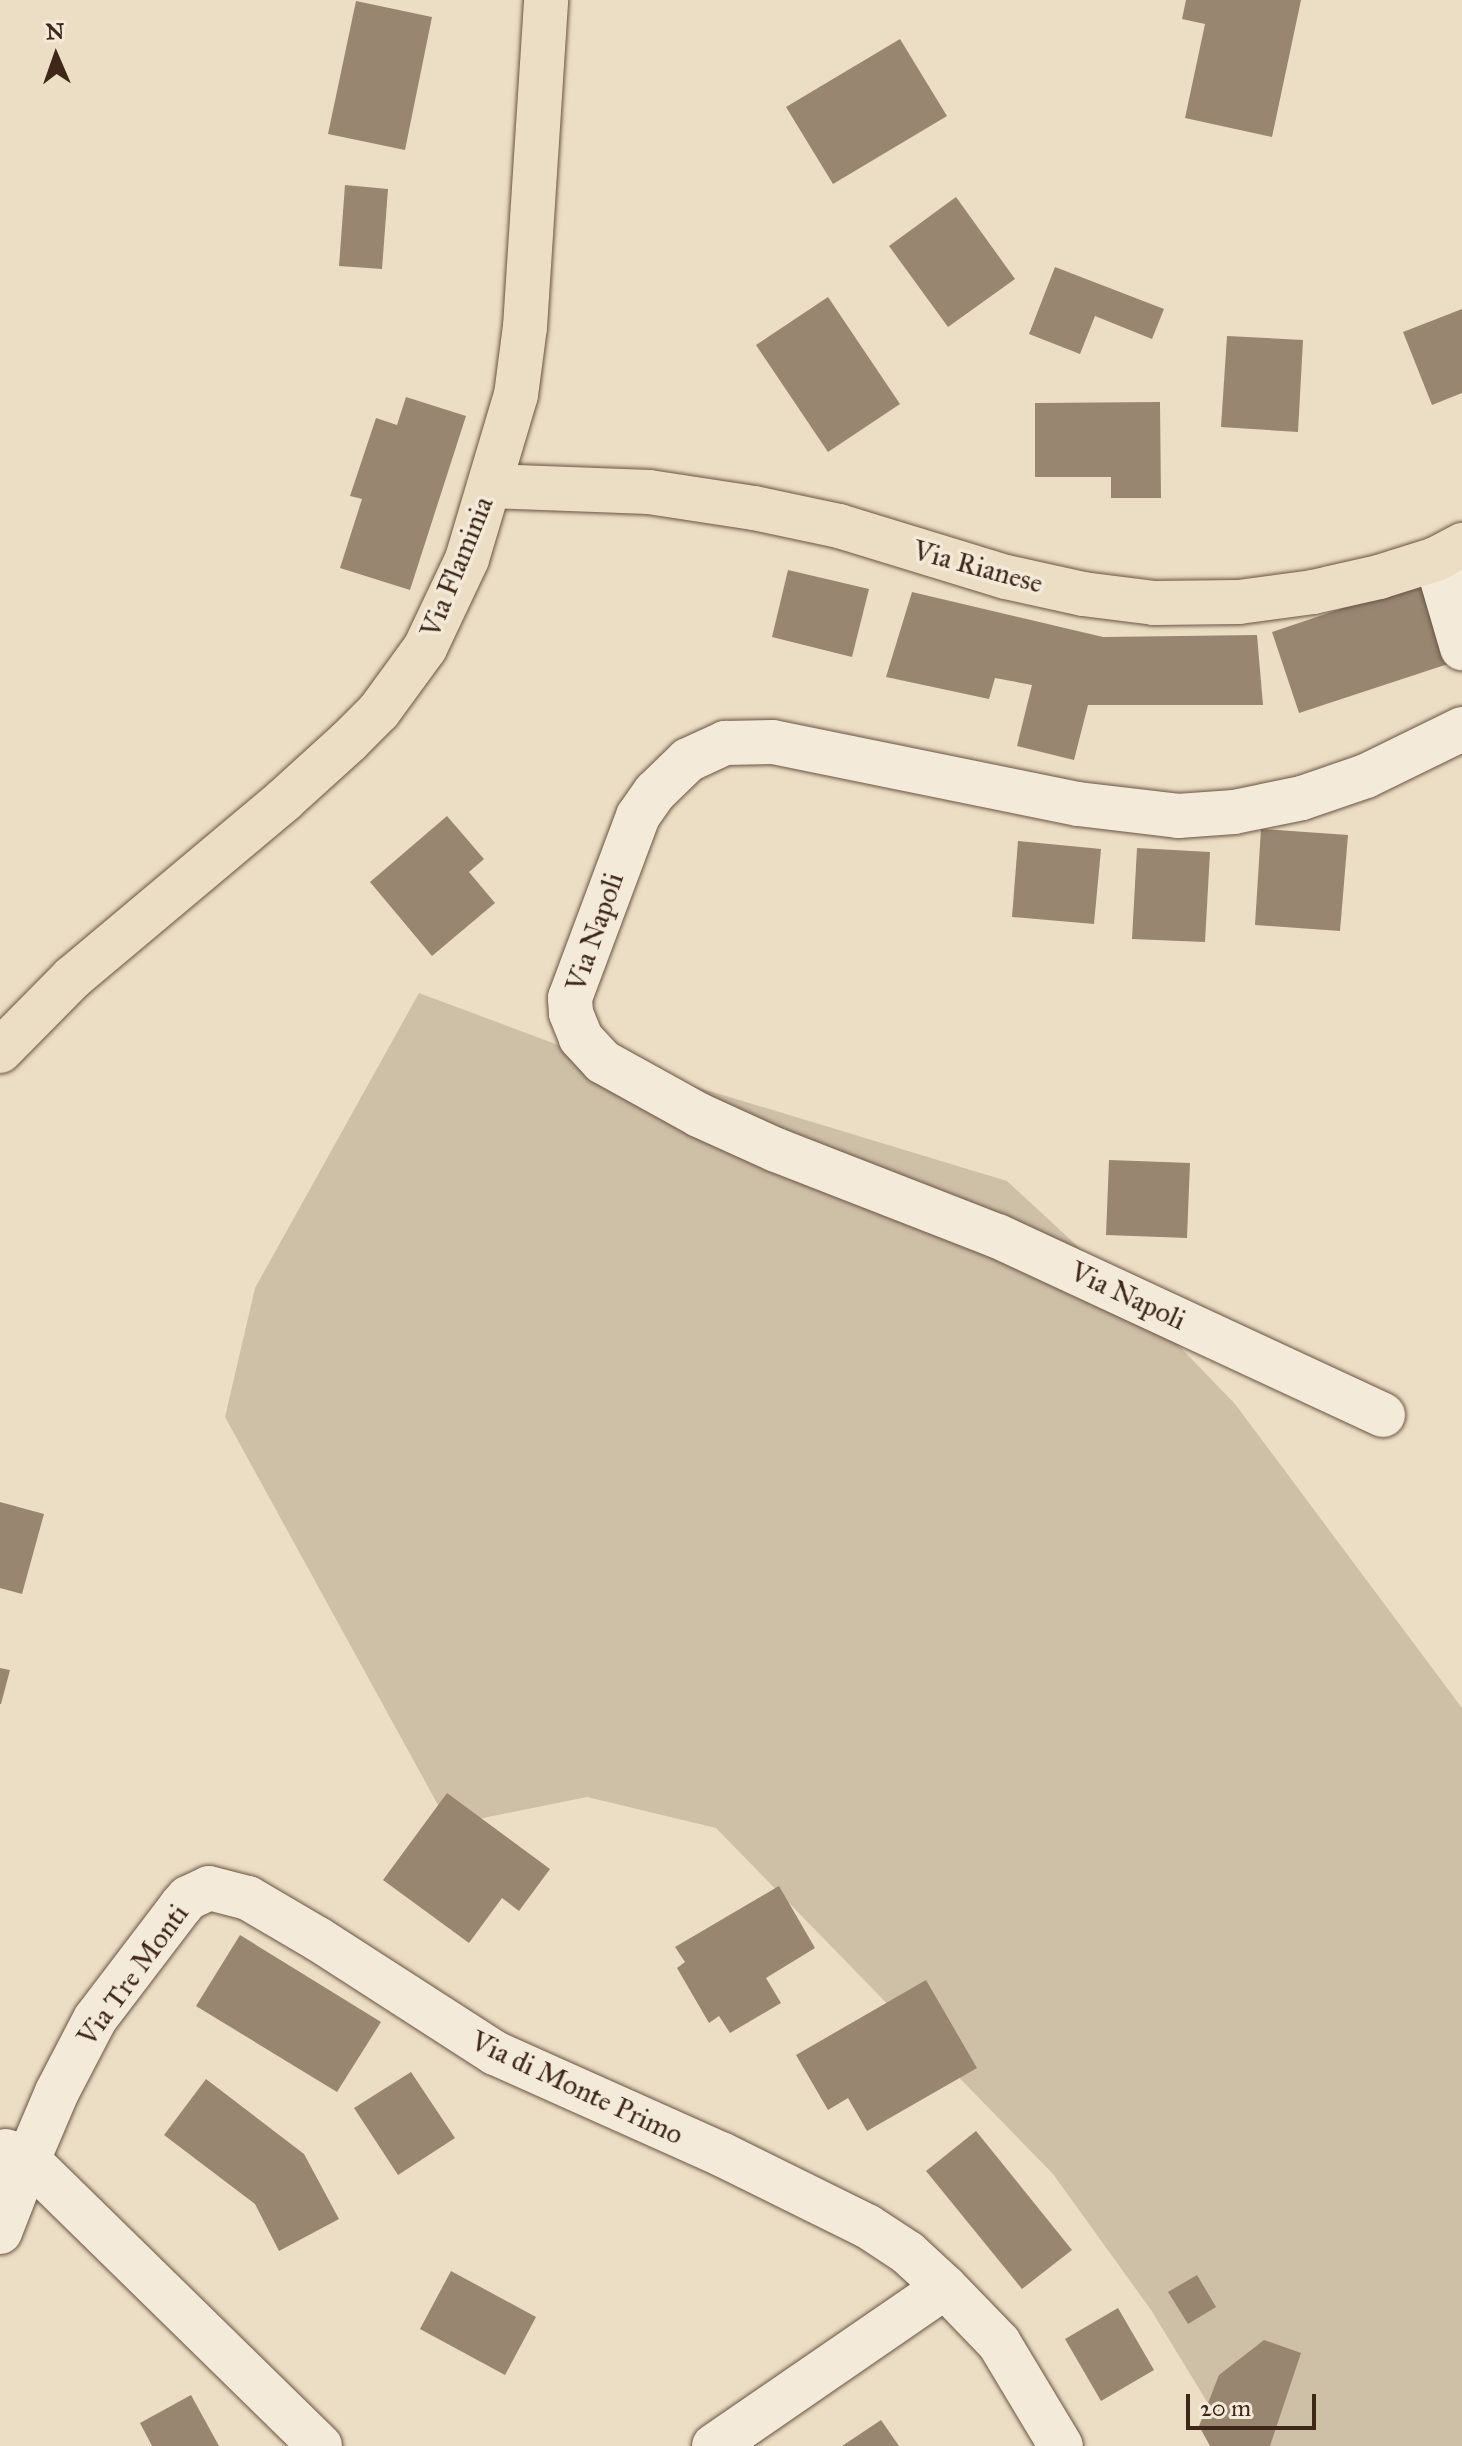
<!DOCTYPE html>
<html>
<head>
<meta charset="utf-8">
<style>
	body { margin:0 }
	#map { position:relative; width:1462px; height:2446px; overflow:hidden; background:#ecdec4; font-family:"IM FELL Great Primer",serif }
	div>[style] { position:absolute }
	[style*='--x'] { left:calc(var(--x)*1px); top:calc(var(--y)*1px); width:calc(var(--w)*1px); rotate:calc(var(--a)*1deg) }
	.green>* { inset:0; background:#cebfa7 }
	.building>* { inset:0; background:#988671 }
	.roads { filter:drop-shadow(0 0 2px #6a5443) drop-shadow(0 0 2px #6a5443) }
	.minor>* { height:44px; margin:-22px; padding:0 22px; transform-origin:22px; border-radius:22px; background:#f3ead9 }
	.major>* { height:44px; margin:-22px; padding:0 22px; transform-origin:22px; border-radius:22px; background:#ecdec4 }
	span { translate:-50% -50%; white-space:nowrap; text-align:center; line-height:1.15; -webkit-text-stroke:7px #f3ead9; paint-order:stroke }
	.street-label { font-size:28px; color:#3e2618 }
	.north { position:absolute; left:16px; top:16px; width:80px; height:80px; -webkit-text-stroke:6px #f3ead9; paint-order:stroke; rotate:358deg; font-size:22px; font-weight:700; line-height:32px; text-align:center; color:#3e2618 }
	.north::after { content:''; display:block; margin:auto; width:28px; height:36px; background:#3e2618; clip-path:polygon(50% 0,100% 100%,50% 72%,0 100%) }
	.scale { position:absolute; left:1186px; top:2394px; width:130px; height:36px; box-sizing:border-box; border:4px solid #3e2618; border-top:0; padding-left:10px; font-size:24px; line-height:28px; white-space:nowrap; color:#3e2618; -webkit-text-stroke:6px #f3ead9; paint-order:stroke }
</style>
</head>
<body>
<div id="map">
	<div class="green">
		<i style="clip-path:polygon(419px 993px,561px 1046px,1007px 1181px,1127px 1292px,1235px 1404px,1462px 1708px,1462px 2446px,1234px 2446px,1151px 2310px,1053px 2174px,716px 1828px,587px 1797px,449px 1825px,225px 1417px,255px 1288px)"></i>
	</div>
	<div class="building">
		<i style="clip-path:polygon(1186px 0,1301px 0,1272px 137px,1185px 118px,1205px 24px,1182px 19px)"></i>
		<i style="clip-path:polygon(356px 1px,432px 17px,405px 150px,328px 134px)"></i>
		<i style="clip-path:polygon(900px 39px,947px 116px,833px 184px,786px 107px)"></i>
		<i style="clip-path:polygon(345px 185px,388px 189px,382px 269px,339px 266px)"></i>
		<i style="clip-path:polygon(956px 197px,1015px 279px,948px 327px,889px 246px)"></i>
		<i style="clip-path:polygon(1055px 267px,1164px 309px,1152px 339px,1095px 316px,1080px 354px,1029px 334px)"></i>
		<i style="clip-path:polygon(828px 297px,900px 404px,828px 452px,756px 345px)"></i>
		<i style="clip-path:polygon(1462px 309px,1462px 393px,1432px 405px,1403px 332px)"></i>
		<i style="clip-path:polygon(1227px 336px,1303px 340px,1298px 432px,1221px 427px)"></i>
		<i style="clip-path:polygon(406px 397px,466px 416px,410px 590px,340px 568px,362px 499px,350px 496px,376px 418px,397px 425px)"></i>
		<i style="clip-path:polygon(1160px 402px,1161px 498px,1111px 498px,1111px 477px,1035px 477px,1035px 403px)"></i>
		<i style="clip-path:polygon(788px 570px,869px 589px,852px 657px,772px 637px)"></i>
		<i style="clip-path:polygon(1427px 580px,1454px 662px,1299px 713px,1272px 632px)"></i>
		<i style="clip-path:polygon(912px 592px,1103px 637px,1257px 635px,1263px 705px,1088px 705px,1074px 760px,1017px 746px,1032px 685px,995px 678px,989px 699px,886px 677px)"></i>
		<i style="clip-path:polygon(447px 816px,484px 859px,469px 872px,495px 903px,432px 956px,370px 882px)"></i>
		<i style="clip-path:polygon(1261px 829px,1348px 835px,1340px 931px,1255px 925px)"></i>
		<i style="clip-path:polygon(1018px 841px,1101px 849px,1094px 924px,1012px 917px)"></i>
		<i style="clip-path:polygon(1137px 848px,1210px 852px,1205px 942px,1132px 939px)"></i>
		<i style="clip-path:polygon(1109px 1160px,1190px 1163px,1187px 1238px,1106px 1235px)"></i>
		<i style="clip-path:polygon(0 1502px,44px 1514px,22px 1594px,0 1588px)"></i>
		<i style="clip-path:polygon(0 1668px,10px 1670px,1px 1704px,0 1704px)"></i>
		<i style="clip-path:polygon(447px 1793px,550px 1869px,519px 1911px,502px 1898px,469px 1943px,383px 1880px)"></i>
		<i style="clip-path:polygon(779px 1886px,815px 1948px,766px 1978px,781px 2003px,730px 2033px,719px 2016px,709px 2023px,677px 1968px,685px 1962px,675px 1947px)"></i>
		<i style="clip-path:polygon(240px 1935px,381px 2022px,337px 2092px,196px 2006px)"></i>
		<i style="clip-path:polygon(926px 1980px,977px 2068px,867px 2131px,848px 2098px,828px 2110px,796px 2055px)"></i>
		<i style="clip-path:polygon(411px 2072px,455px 2138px,398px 2175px,354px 2108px)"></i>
		<i style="clip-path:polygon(206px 2079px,304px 2154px,339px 2219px,279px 2251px,255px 2204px,164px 2135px)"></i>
		<i style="clip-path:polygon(976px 2131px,1072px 2250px,1022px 2289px,926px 2171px)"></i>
		<i style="clip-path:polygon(451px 2271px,536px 2317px,505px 2375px,420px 2329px)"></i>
		<i style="clip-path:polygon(1197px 2275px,1216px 2307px,1188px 2324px,1168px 2292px)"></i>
		<i style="clip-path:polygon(1118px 2308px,1154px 2370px,1101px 2401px,1065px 2339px)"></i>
		<i style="clip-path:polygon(1264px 2340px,1301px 2353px,1270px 2446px,1210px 2446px,1199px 2426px,1219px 2375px)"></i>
		<i style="clip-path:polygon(191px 2395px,219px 2446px,152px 2446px,140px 2423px)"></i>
		<i style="clip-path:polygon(881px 2420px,899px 2446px,842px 2446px)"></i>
	</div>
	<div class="roads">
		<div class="minor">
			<i style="--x:1436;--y:559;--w:93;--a:73.7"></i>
			<i style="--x:1383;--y:1415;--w:425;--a:-155.1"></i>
			<i style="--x:997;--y:1236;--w:237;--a:-158.7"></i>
			<i style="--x:776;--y:1150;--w:85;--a:-155.6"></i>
			<i style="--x:699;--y:1115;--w:110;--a:-151.1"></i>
			<i style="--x:603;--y:1062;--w:33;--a:-133"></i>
			<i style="--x:581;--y:1038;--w:27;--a:-112"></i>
			<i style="--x:571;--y:1013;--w:15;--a:-94"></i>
			<i style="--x:570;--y:998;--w:194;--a:-69.5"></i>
			<i style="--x:638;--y:816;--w:29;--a:-55"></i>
			<i style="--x:655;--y:792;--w:46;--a:-44.1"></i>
			<i style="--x:688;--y:760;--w:41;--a:-24.7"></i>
			<i style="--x:725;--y:743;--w:48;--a:-1.2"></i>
			<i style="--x:773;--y:742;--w:311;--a:11.5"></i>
			<i style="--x:1078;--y:804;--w:101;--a:6.8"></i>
			<i style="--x:1178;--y:816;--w:56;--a:-4.1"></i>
			<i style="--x:1234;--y:812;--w:69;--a:-11.6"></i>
			<i style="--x:1302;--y:798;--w:68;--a:-19"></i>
			<i style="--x:1366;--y:776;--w:107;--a:-26.1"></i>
			<i style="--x:0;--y:2232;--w:77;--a:-68.7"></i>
			<i style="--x:28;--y:2160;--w:24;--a:-158"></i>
			<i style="--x:320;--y:2446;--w:409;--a:-135.6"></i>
			<i style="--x:28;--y:2160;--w:74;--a:-66.9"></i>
			<i style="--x:57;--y:2092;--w:82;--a:-62.5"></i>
			<i style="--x:95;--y:2019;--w:142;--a:-52.7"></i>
			<i style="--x:181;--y:1906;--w:11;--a:-49"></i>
			<i style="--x:188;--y:1898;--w:23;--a:-25"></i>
			<i style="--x:209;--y:1888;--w:40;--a:14.4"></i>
			<i style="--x:248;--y:1898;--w:81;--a:30.4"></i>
			<i style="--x:318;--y:1939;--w:211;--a:32.8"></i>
			<i style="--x:495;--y:2053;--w:248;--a:24.1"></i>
			<i style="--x:721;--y:2154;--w:163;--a:26.3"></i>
			<i style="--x:867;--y:2226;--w:49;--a:33.4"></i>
			<i style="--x:908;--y:2253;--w:50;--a:42.6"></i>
			<i style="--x:714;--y:2446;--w:280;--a:-34.5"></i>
			<i style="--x:945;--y:2287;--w:78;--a:46"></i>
			<i style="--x:999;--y:2343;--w:120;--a:59"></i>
		</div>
		<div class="major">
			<i style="--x:490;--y:486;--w:159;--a:2.2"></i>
			<i style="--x:649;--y:492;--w:106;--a:8.7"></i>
			<i style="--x:754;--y:508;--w:87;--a:12"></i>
			<i style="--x:839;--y:526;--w:175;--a:17"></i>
			<i style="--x:1006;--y:577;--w:79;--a:12.4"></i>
			<i style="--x:1083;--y:594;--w:72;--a:7.2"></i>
			<i style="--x:1154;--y:603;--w:85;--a:-0.7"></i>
			<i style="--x:1239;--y:602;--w:75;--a:-7.7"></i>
			<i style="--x:1313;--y:592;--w:68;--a:-12.8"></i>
			<i style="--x:1379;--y:577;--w:60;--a:-17.5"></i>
			<i style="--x:1436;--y:559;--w:30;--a:-28"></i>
			<i style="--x:0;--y:1051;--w:103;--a:-45.4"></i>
			<i style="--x:72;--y:978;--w:277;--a:-40"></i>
			<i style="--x:284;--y:800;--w:88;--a:-42.2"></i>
			<i style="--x:349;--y:741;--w:42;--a:-45"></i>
			<i style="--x:379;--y:711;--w:78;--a:-53.9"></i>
			<i style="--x:425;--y:648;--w:98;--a:-64.7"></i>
			<i style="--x:467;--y:559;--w:171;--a:-73.4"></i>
			<i style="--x:516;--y:395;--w:69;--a:-82.5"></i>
			<i style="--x:525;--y:327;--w:328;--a:-86.3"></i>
		</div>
	</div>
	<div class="street-label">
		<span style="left:457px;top:567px;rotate:-68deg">Via Flaminia</span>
		<span style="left:978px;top:567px;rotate:15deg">Via Rianese</span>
		<span style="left:595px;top:932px;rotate:-71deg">Via Napoli</span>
		<span style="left:1128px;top:1296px;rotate:25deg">Via Napoli</span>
		<span style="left:133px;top:1975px;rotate:-54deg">Via Tre Monti</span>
		<span style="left:577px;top:2088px;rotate:25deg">Via di Monte Primo</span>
	</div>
	<div class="north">N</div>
	<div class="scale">20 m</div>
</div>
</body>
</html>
